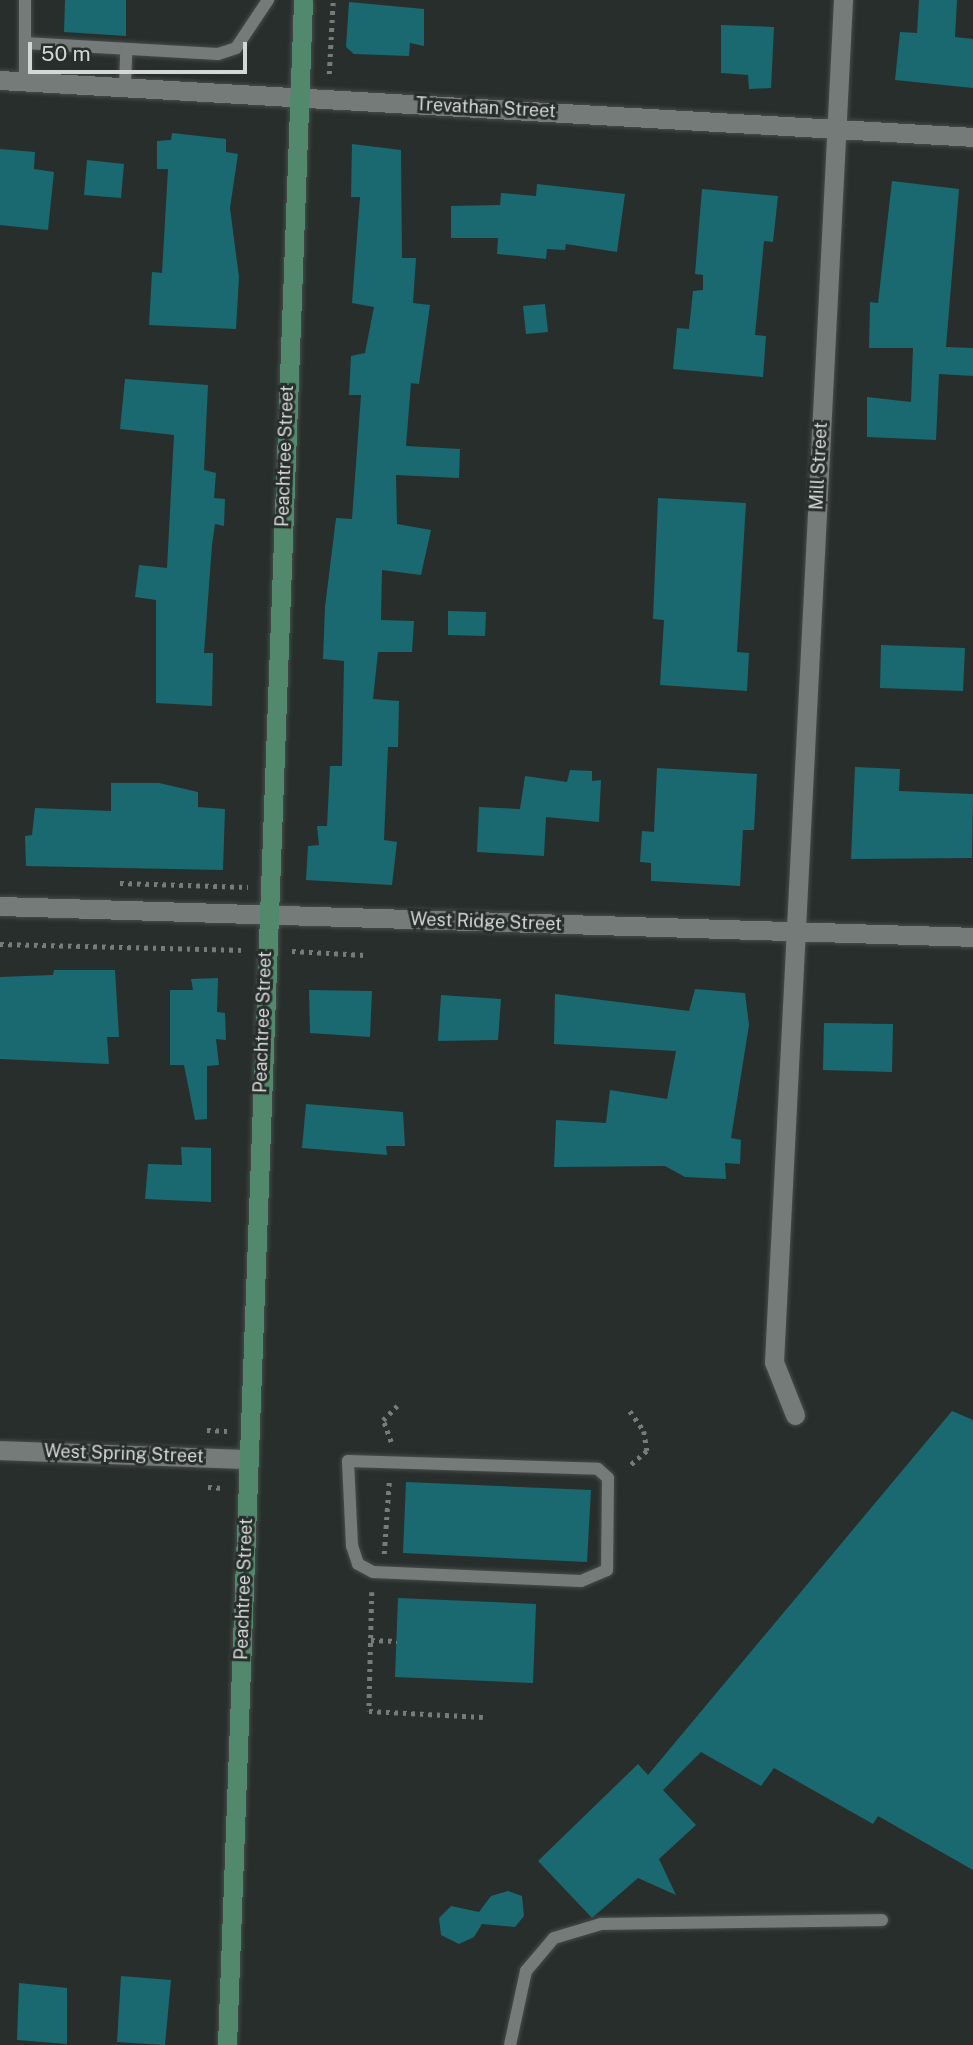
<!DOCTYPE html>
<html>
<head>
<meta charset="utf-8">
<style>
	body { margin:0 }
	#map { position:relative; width:973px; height:2045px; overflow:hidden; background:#282e2c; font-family:"Public Sans",sans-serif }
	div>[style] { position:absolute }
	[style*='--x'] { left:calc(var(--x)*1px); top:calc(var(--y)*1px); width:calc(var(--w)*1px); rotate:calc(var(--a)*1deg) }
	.building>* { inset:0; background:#1a6971 }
	.path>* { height:4.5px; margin-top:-2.25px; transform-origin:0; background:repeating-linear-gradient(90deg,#777c7a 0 3.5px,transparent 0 8.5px) }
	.roads { filter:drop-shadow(0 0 2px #474c4b) drop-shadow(0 0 2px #474c4b) }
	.service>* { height:12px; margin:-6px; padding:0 6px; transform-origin:6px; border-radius:6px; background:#757b79 }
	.minor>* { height:19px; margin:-9.5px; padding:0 9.5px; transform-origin:9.5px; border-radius:9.5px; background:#757b79 }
	.secondary>* { height:19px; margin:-9.5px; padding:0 9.5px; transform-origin:9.5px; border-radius:9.5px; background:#52886c }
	span { translate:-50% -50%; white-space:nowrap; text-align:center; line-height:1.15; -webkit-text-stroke:6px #282e2c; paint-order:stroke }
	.street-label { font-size:18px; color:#d3d7d6 }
	.scale { position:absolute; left:28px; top:42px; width:219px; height:32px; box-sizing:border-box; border:4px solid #d3d7d6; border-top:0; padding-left:9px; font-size:21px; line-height:24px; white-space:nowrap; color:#d3d7d6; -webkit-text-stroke:5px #282e2c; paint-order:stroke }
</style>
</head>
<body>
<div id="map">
	<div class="building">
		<i style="clip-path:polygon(65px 0,126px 0,126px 36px,64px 32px)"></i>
		<i style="clip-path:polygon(919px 0,957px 0,955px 37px,973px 39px,973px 88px,895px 80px,900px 32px,917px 33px)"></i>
		<i style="clip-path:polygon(349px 2px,424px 9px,424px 46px,410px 43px,409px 56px,354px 54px,346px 47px)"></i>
		<i style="clip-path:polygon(721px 25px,774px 27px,771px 88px,749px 89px,748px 75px,721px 73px)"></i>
		<i style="clip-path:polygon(172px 133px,226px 139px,226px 152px,238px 154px,230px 208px,239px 277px,236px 329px,149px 325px,152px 272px,162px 273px,168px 169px,157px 169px,157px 141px,171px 140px)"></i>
		<i style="clip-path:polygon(352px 144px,401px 150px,402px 258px,416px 258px,413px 303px,430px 305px,419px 384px,411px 383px,406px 446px,460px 449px,459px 478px,396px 475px,397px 524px,431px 530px,421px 575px,382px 570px,381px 620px,414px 621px,412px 652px,378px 652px,373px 699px,399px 701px,398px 747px,388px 747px,384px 840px,397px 842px,392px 885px,306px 880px,308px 846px,319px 845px,317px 826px,327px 826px,330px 766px,342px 766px,344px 661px,323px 659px,325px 607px,336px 518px,352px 519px,361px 395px,349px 395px,351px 356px,365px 353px,374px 307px,352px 303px,360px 197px,351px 197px)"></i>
		<i style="clip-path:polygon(0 149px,35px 152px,34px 169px,54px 172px,48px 230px,0 225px)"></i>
		<i style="clip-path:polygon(87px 160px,124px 164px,121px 198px,84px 195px)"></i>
		<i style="clip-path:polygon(892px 181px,959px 189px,946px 347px,973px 348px,973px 376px,939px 374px,936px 440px,867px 437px,867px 397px,911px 402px,913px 348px,869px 348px,870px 302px,878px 303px)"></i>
		<i style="clip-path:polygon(537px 184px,625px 194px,617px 252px,566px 244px,565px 250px,547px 249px,546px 259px,497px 254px,498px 238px,451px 238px,451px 206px,500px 205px,501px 193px,536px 196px)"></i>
		<i style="clip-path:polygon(702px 189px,778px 196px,773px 242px,764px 241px,755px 335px,766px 336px,763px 377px,673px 369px,677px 328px,689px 329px,693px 291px,703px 290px,703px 275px,695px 274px)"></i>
		<i style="clip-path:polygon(545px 304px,548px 332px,526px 334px,523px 306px)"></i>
		<i style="clip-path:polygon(125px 379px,208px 385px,204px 470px,216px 473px,214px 498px,225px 499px,224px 526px,215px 524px,212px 545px,204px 653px,213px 653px,212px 706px,156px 703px,156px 600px,135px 597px,139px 565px,167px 568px,174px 435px,120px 429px)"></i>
		<i style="clip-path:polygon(658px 498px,746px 503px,737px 652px,749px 653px,747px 691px,660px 685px,664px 620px,653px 619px)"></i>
		<i style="clip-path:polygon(448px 611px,486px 612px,485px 636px,448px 635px)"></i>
		<i style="clip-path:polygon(881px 645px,965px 648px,963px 691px,880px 688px)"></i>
		<i style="clip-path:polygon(855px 767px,900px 769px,899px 791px,973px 794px,972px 858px,851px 859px)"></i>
		<i style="clip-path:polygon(657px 768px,757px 774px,754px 830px,743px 830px,740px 886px,651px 881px,651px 863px,640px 862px,642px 831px,654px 832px)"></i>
		<i style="clip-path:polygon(570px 770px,592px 771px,592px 781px,601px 780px,599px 822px,546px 817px,544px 856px,477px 852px,479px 807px,520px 809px,525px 776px,567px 782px)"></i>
		<i style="clip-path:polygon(111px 783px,159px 783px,198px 792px,198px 807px,225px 809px,223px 870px,26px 866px,25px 836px,32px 835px,35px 808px,111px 811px)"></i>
		<i style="clip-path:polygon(54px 970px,115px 970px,119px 1037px,107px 1037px,109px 1064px,0 1059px,0 977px,53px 975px)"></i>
		<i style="clip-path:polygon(218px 978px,217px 1012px,225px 1013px,226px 1040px,216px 1039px,219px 1065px,207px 1066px,207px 1119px,195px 1120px,184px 1065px,170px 1065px,170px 990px,193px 990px,191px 979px)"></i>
		<i style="clip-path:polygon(695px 989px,745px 993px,749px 1025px,731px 1138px,741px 1140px,740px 1164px,725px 1163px,726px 1179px,685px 1177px,665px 1166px,554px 1167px,556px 1120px,606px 1123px,610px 1090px,667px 1099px,676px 1051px,554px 1044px,555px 994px,689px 1011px)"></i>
		<i style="clip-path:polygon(309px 990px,372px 991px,370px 1037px,310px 1033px)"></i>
		<i style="clip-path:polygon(441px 995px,501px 999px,498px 1040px,438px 1041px)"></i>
		<i style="clip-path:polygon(824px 1023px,893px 1024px,892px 1072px,823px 1070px)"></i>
		<i style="clip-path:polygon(306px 1104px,403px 1112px,405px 1146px,386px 1146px,387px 1155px,302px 1148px)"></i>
		<i style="clip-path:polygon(181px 1147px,211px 1148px,211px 1202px,145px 1199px,148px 1164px,182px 1165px)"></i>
		<i style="clip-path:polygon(952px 1411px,973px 1420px,973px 1870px,878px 1816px,873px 1824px,774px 1768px,761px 1786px,701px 1752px,663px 1790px,696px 1825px,659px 1859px,676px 1895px,638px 1878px,592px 1918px,538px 1861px,638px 1764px,648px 1775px)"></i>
		<i style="clip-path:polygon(406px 1482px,591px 1490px,587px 1562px,403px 1553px)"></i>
		<i style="clip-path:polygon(398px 1598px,536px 1604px,533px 1683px,395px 1677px)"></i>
		<i style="clip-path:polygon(508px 1891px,522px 1896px,524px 1916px,515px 1927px,482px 1924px,474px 1937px,459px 1944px,441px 1935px,439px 1918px,451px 1906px,479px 1912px,491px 1896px)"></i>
		<i style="clip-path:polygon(121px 1976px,171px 1980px,165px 2045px,117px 2042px)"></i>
		<i style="clip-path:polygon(19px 1983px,67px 1988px,67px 2044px,17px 2040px)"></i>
	</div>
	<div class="path">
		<i style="--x:329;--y:74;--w:74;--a:-86.9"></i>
		<i style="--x:120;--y:883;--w:128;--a:1.8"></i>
		<i style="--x:0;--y:944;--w:245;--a:1.4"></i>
		<i style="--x:292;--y:951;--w:73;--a:3.1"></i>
		<i style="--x:630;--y:1411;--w:24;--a:55"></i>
		<i style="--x:644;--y:1431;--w:20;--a:81"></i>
		<i style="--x:647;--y:1451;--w:21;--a:139"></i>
		<i style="--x:207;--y:1430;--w:20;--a:3"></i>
		<i style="--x:391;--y:1442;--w:23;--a:-110"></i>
		<i style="--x:383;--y:1420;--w:20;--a:-45"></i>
		<i style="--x:208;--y:1487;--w:16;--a:4"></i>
		<i style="--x:384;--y:1554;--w:72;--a:-86"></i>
		<i style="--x:372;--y:1592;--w:119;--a:91.4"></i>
		<i style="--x:369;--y:1711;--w:114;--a:3"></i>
		<i style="--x:371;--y:1640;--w:26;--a:2"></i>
	</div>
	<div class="roads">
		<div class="service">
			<i style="--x:25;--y:0;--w:81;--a:90"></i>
			<i style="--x:25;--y:43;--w:193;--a:3.3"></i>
			<i style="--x:218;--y:54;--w:19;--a:-18"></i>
			<i style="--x:236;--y:48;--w:58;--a:-56.3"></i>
			<i style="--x:125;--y:87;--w:38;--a:-88"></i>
			<i style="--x:348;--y:1461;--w:250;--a:1.8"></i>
			<i style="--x:598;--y:1469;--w:13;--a:42"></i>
			<i style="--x:608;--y:1478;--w:92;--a:90.6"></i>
			<i style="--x:607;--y:1570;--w:28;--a:157"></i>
			<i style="--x:581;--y:1581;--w:208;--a:-177.5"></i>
			<i style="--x:373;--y:1572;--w:17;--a:-152"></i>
			<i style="--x:358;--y:1564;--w:19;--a:-108"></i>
			<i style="--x:352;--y:1546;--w:85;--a:-92.7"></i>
			<i style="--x:510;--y:2045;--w:76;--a:-77.8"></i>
			<i style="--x:526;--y:1971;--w:43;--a:-49.7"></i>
			<i style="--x:554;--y:1938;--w:49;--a:-16.6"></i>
			<i style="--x:601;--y:1924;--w:281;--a:-0.8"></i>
		</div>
		<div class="minor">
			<i style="--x:0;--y:80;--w:975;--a:3.35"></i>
			<i style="--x:0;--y:906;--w:973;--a:1.82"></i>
			<i style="--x:795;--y:1415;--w:57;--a:-111.6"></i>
			<i style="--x:774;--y:1362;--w:1364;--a:-87.1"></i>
			<i style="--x:0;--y:1450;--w:249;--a:2.1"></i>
		</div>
		<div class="secondary">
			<i style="--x:227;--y:2045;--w:2046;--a:-87.87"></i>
		</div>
	</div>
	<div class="street-label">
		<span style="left:486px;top:108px;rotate:3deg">Trevathan Street</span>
		<span style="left:285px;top:456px;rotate:-88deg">Peachtree Street</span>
		<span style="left:819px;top:466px;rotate:-87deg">Mill Street</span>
		<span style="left:486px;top:922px;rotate:2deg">West Ridge Street</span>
		<span style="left:263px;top:1022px;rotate:-88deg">Peachtree Street</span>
		<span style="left:124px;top:1454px;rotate:2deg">West Spring Street</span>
		<span style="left:244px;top:1589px;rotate:-88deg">Peachtree Street</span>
	</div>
	<div class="scale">50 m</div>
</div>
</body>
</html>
